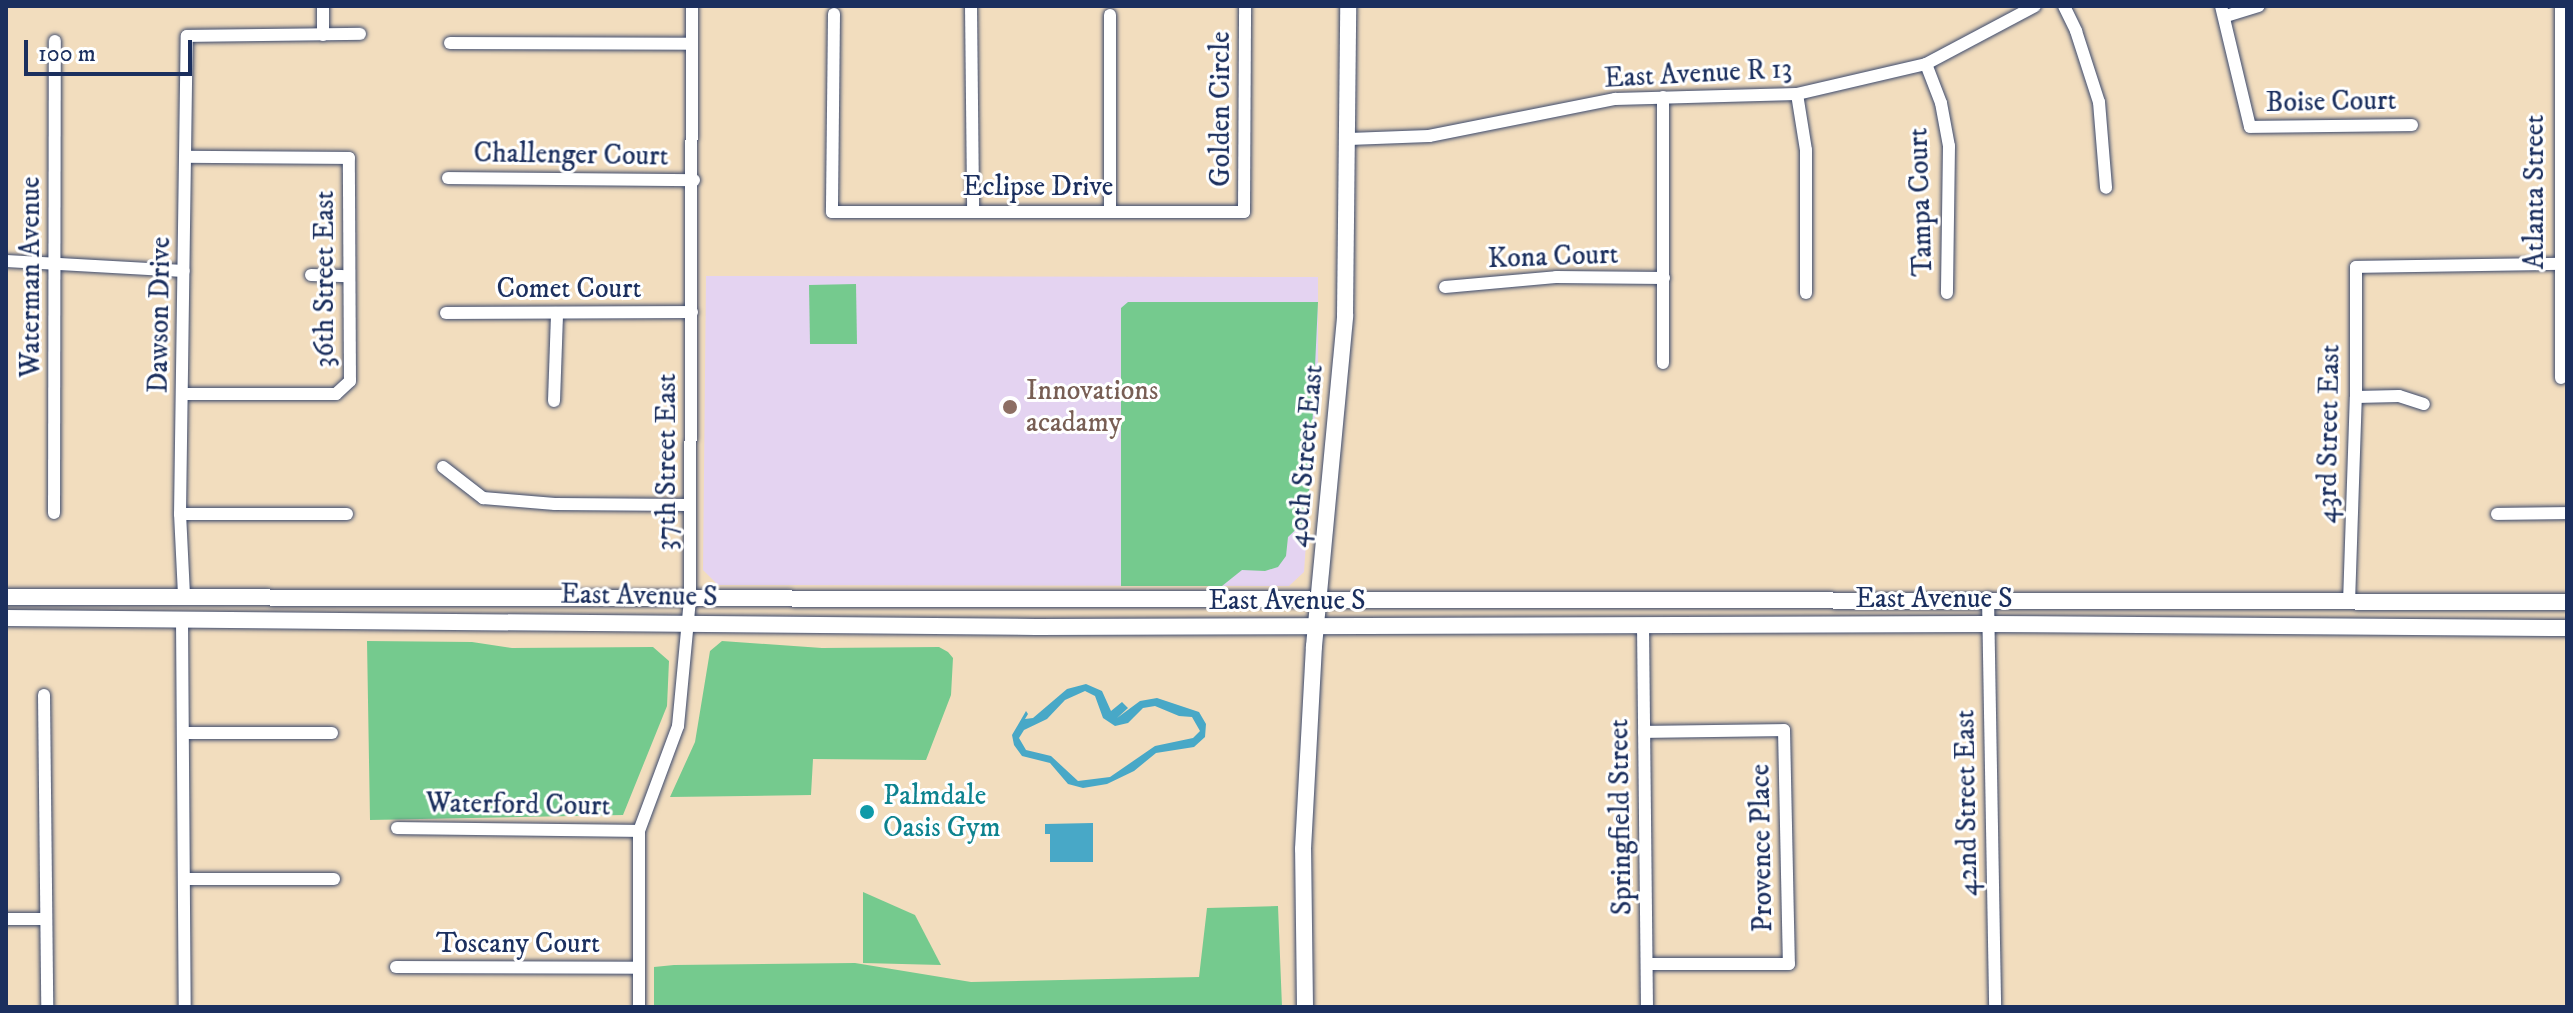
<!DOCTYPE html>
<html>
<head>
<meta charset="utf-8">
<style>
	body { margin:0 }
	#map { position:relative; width:2573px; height:1013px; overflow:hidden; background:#f2ddbe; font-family:"IM FELL DW Pica",serif }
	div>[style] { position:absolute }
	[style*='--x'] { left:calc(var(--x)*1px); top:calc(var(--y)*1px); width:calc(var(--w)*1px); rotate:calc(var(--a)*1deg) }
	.built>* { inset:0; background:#e4d3f1 }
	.green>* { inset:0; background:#75ca8e }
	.water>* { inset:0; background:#48a8c7 }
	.roads { filter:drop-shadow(0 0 2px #3b496c) drop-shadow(0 0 2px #3b496c) }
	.minor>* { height:12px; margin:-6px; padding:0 6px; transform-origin:6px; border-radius:6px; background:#fff }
	.major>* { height:16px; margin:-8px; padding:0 8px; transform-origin:8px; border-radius:8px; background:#fff }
	.dots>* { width:22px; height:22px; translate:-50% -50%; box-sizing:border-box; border:4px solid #fff; border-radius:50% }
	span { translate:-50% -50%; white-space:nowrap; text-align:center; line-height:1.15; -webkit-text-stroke:6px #fff; paint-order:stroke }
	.street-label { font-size:28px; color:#1b2f5e }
	.education-label { font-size:28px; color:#785e54 }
	.left { translate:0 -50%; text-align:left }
	.culture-label { font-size:28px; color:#0d838f }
	.frame { position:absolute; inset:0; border:8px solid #1b2f5e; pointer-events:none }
	.scale { position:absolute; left:24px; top:40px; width:168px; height:36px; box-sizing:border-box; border:4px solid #1b2f5e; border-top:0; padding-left:10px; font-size:24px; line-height:28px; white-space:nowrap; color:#1b2f5e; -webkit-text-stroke:6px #fff; paint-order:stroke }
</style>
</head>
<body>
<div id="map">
	<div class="built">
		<i style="clip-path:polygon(706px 276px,1318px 277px,1318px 374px,1304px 572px,1289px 586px,718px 585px,703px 570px)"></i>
	</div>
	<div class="green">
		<i style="clip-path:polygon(856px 284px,857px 344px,810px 344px,809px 285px)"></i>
		<i style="clip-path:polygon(1128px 302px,1318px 302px,1308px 518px,1288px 537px,1286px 556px,1278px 567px,1265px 571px,1242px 570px,1222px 586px,1121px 586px,1121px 308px)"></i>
		<i style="clip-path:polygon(367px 641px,472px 642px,512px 648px,653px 647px,669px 661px,667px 706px,623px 815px,370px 820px)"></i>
		<i style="clip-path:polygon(722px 641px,822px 648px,939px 647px,948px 652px,953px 658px,951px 695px,926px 760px,813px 759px,811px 795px,670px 797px,695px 742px,710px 651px)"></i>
		<i style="clip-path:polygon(863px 892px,915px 915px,941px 965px,863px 963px)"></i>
		<i style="clip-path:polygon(1278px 906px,1282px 1007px,654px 1007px,654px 967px,674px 965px,855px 963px,971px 982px,1199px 977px,1207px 908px)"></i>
	</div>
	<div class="water">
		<i style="clip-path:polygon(evenodd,1086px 684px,1102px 691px,1111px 711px,1122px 702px,1128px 708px,1117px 718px,1140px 701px,1157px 698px,1199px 712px,1206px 724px,1205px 737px,1194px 747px,1156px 753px,1134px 771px,1107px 784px,1083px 788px,1068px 784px,1050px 763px,1022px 756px,1014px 745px,1012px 735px,1026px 711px,1028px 714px,1025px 719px,1033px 718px,1067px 689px,1086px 684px,1085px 691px,1095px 696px,1103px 718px,1115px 726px,1128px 723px,1143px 708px,1155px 706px,1179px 716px,1192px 717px,1200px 731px,1193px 738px,1155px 746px,1110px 777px,1078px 781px,1051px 756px,1026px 750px,1019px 738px,1024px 730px,1047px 719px,1065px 700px,1085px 691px)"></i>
		<i style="clip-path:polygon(1093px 823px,1093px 862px,1050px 862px,1050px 834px,1045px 834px,1045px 824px)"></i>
	</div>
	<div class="roads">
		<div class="minor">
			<i style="--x:323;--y:6;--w:29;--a:90"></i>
			<i style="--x:971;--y:6;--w:205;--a:89.4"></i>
			<i style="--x:2064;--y:6;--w:28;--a:64"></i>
			<i style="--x:2076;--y:31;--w:75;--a:72.1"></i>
			<i style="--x:2099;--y:102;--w:86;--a:85.3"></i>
			<i style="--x:2221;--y:6;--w:124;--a:76.5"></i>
			<i style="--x:2250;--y:127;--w:162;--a:-0.7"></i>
			<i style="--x:834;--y:14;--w:198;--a:90.6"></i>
			<i style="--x:832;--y:212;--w:412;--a:0"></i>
			<i style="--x:1244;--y:212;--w:206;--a:-89.7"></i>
			<i style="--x:1110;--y:15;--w:196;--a:90"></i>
			<i style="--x:2226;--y:16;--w:34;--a:-17"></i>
			<i style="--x:450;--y:43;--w:242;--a:0.2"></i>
			<i style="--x:1926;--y:64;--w:42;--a:69"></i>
			<i style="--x:1941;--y:103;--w:44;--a:79.5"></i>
			<i style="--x:1949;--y:146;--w:147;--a:90.8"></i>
			<i style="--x:1797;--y:94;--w:57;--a:80.9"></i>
			<i style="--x:1806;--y:150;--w:143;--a:90"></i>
			<i style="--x:1663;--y:97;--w:266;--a:90"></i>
			<i style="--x:1349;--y:139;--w:80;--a:-2.1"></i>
			<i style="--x:1429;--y:136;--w:190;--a:-11.3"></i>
			<i style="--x:1615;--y:99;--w:182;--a:-1.6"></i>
			<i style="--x:1797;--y:94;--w:132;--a:-13.1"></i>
			<i style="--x:1926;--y:64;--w:123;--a:-28"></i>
			<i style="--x:448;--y:178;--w:246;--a:0.5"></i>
			<i style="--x:6;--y:261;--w:178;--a:3.2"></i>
			<i style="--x:311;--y:275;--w:37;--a:2"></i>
			<i style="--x:1445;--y:287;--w:111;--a:-5.1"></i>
			<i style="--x:1556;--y:277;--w:108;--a:0.5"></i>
			<i style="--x:446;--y:313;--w:246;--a:-0.2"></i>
			<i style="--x:2561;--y:378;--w:372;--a:-90"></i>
			<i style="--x:183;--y:394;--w:153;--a:0"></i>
			<i style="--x:336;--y:394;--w:19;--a:-43"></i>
			<i style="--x:350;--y:381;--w:223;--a:-90.3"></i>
			<i style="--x:349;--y:158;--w:163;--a:-179.6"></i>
			<i style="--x:2356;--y:397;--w:43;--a:-1.3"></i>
			<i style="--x:2399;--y:396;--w:26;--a:18"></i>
			<i style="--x:554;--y:401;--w:88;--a:-88"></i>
			<i style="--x:443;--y:467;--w:51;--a:37.8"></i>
			<i style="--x:483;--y:498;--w:72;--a:4.8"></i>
			<i style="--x:555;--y:504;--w:135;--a:0.4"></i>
			<i style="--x:54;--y:513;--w:472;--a:-89.9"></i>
			<i style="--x:180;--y:514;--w:167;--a:0"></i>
			<i style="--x:2497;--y:514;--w:70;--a:-0.8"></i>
			<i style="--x:184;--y:595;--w:81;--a:-92.8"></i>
			<i style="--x:180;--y:514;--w:478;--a:-89.2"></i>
			<i style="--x:187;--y:36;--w:173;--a:-0.7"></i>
			<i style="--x:1988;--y:598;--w:409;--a:89"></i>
			<i style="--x:2349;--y:603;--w:206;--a:-88.1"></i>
			<i style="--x:2356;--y:397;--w:130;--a:-90"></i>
			<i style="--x:2356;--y:267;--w:202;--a:-0.9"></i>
			<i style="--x:182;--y:619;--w:388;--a:89.6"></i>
			<i style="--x:1643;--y:626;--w:381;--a:89.4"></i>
			<i style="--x:44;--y:695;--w:312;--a:89.4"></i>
			<i style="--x:1644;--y:732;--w:140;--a:-0.8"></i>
			<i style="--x:1784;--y:730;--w:234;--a:88.8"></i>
			<i style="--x:1789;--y:964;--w:142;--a:180"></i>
			<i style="--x:184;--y:733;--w:148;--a:0"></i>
			<i style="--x:397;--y:828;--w:242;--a:0.7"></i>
			<i style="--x:184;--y:879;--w:150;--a:0"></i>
			<i style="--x:6;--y:919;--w:40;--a:0"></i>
			<i style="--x:396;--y:967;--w:243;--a:0.2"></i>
			<i style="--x:639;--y:1007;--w:176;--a:-90"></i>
			<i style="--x:639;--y:831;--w:112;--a:-69.6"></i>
			<i style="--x:678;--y:726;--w:129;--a:-84.6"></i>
			<i style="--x:690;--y:598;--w:592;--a:-89.81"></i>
		</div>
		<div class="major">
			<i style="--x:6;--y:597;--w:2561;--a:0.11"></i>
			<i style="--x:6;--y:618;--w:1030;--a:0.5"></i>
			<i style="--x:1036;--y:627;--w:952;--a:-0.18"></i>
			<i style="--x:1988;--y:624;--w:579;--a:0.4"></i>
			<i style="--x:1305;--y:1007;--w:158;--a:-90.7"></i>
			<i style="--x:1303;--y:849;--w:203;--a:-86.9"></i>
			<i style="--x:1314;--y:646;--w:331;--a:-84.6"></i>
			<i style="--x:1345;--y:316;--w:310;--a:-89.4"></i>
		</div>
	</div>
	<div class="dots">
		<i style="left:1010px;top:407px;background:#8d6e63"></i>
		<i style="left:867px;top:812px;background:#0f9aa8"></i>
	</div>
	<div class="street-label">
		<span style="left:1698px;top:74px;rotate:-3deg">East Avenue R 13</span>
		<span style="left:2331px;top:102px;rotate:-1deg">Boise Court</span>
		<span style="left:1221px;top:109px;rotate:-90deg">Golden Circle</span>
		<span style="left:571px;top:155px;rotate:1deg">Challenger Court</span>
		<span style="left:1038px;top:187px">Eclipse Drive</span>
		<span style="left:2535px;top:192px;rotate:-90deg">Atlanta Street</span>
		<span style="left:1921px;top:202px;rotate:-92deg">Tampa Court</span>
		<span style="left:1553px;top:257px;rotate:-2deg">Kona Court</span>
		<span style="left:31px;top:277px;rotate:-90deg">Waterman Avenue</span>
		<span style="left:325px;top:279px;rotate:-90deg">36th Street East</span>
		<span style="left:569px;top:289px">Comet Court</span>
		<span style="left:160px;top:315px;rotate:-89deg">Dawson Drive</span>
		<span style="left:2329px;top:434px;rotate:-89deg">43rd Street East</span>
		<span style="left:1306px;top:456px;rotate:-85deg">40th Street East</span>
		<span style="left:667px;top:462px;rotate:-90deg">37th Street East</span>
		<span style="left:639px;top:596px;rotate:1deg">East Avenue S</span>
		<span style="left:1934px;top:599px">East Avenue S</span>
		<span style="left:1287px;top:601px">East Avenue S</span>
		<span style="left:1967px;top:803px;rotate:-91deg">42nd Street East</span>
		<span style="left:518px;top:805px;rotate:1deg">Waterford Court</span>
		<span style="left:1621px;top:817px;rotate:-91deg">Springfield Street</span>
		<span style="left:1762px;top:848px;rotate:-91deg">Provence Place</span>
		<span style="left:518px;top:944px">Toscany Court</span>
	</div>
	<div class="education-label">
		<span class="left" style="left:1026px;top:407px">Innovations<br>acadamy</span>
	</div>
	<div class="culture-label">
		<span class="left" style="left:883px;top:812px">Palmdale<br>Oasis Gym</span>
	</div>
	<div class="frame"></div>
	<div class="scale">100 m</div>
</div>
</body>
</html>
